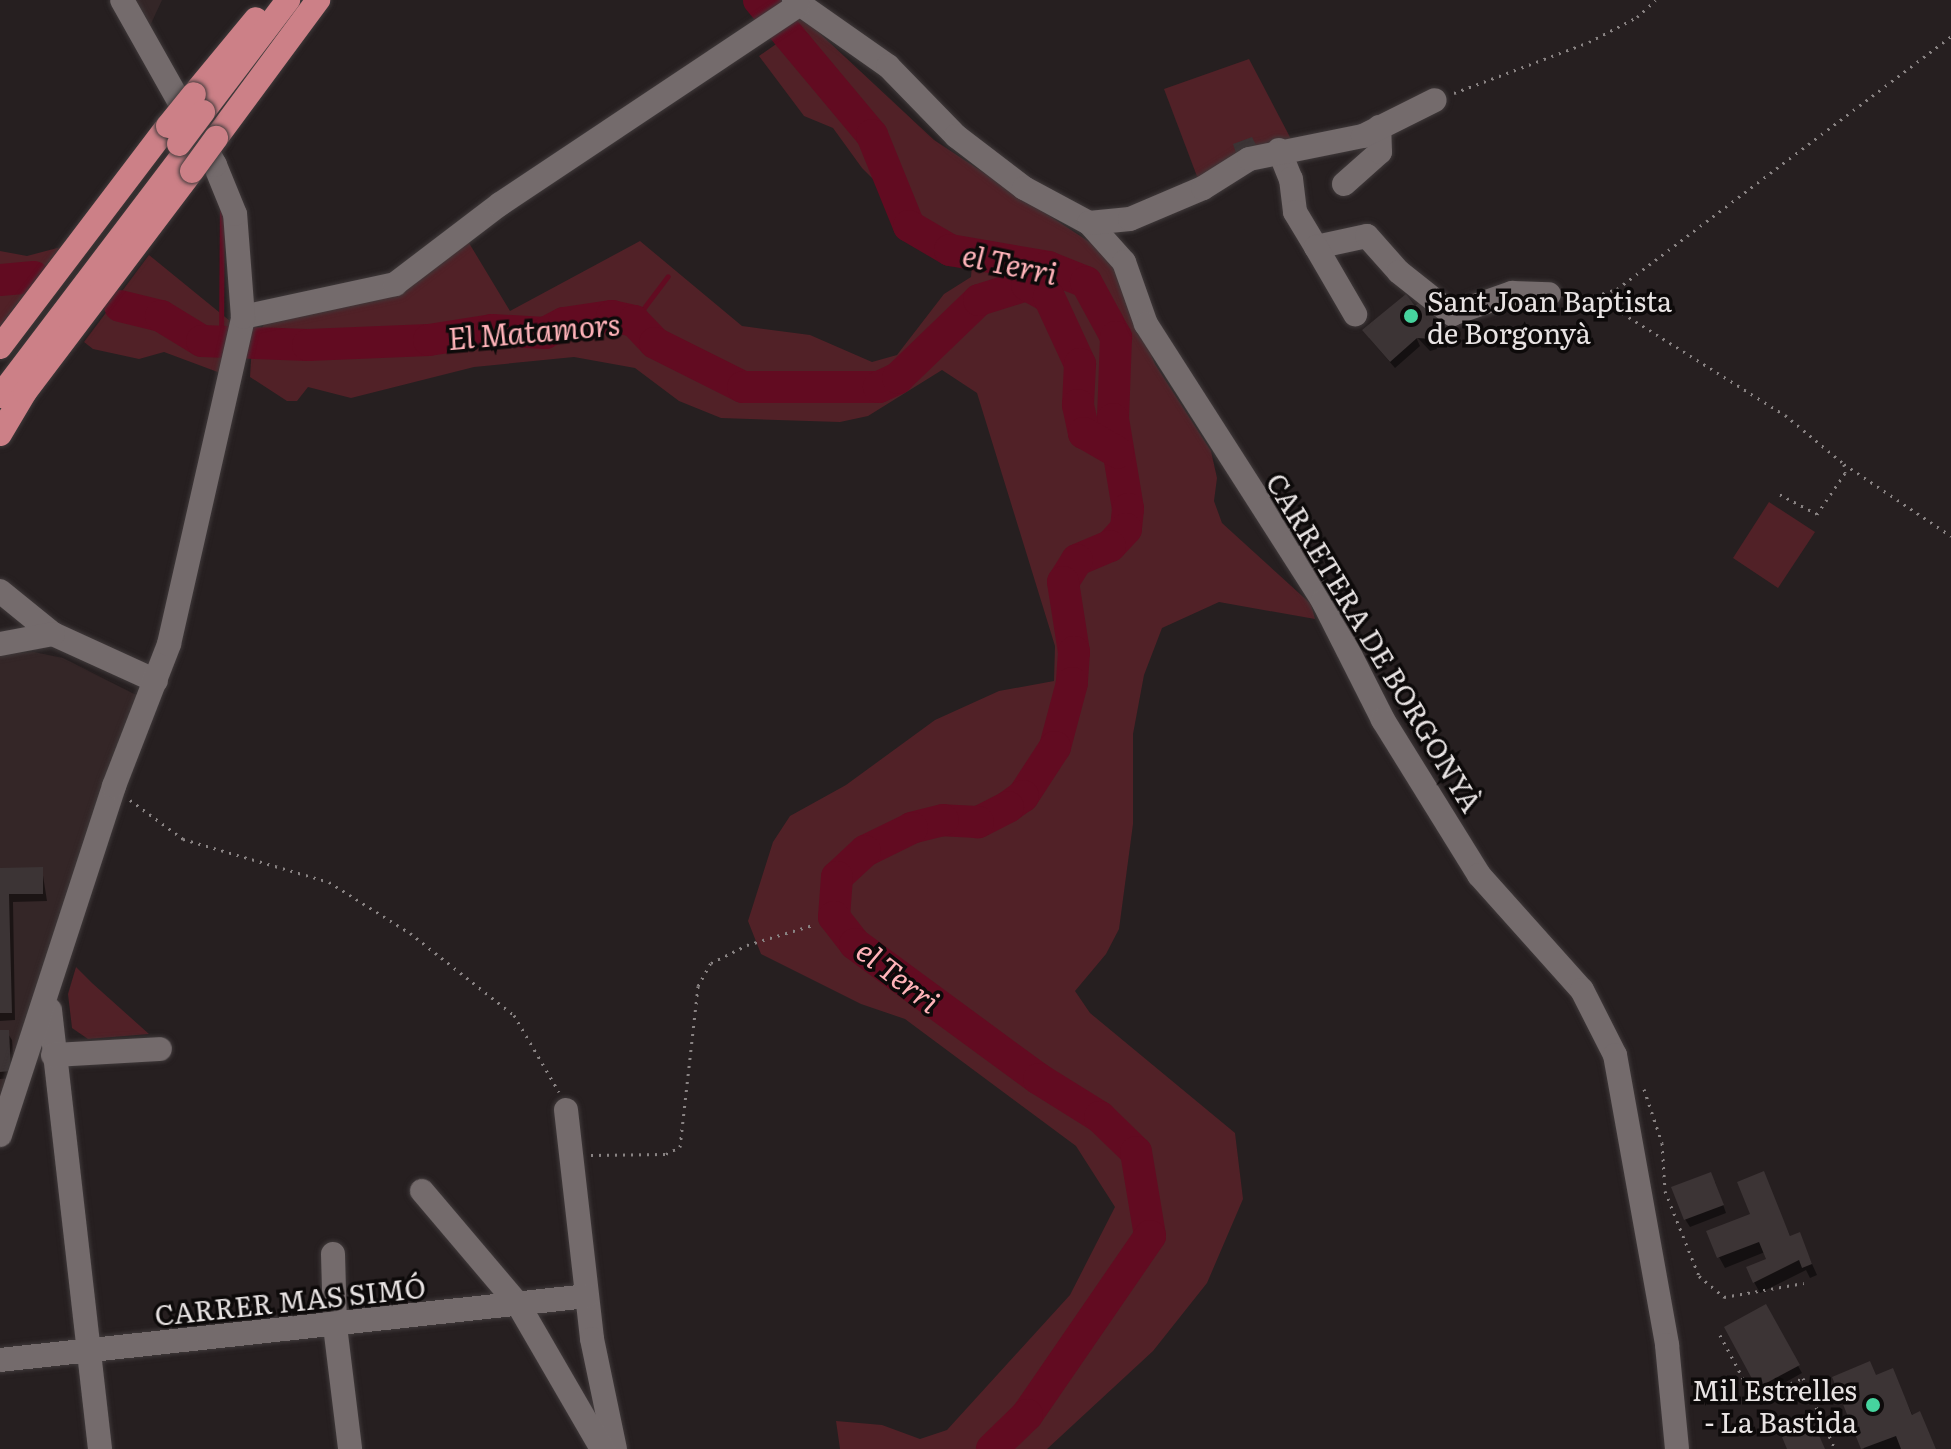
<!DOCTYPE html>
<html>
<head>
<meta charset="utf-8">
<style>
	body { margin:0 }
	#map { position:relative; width:1951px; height:1449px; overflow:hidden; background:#261f20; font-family:Literata,serif }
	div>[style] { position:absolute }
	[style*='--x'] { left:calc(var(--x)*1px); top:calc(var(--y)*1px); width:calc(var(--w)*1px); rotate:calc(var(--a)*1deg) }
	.built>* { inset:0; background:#342627 }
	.green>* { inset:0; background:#512127 }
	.shadow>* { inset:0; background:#0007 }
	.stream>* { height:5px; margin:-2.5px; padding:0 2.5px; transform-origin:2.5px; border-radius:2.5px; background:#620b21 }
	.river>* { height:32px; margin:-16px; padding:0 16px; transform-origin:16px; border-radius:16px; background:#620b21 }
	.building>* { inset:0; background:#3c3435 }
	.path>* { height:3px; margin-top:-1.5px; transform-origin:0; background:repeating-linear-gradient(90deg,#898383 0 2px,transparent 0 8px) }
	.roads { filter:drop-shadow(0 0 2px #3f393a) drop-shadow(0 0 2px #3f393a) }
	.minor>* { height:24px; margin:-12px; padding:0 12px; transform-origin:12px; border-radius:12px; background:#746b6c }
	.highway>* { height:24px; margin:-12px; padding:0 12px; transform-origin:12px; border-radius:12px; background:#cc8087 }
	.bridges { filter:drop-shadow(0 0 2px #3f393a) drop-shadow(0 0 2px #3f393a) }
	.highway-bridge>* { height:24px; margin:-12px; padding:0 12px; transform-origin:12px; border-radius:12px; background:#cc8087 }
	.dots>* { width:22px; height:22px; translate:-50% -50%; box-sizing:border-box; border:4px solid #0d0a0a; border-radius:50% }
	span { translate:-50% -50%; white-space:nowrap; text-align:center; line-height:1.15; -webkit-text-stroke:7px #0d0a0a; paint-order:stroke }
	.poi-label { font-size:28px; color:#e8e3e3 }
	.left { translate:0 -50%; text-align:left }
	.right { translate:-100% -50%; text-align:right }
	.street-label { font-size:28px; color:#e8e3e3 }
	.water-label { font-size:30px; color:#ffb3b9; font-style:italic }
</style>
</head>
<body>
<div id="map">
	<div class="built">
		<i style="clip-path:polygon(132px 0,162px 0,148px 30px)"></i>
		<i style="clip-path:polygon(34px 652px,63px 658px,148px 701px,0 1135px,0 654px)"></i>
	</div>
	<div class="green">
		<i style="clip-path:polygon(750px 0,784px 0,934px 140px,1097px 247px,1118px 274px,1155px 364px,1211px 451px,1217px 478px,1214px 501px,1222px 523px,1311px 604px,1315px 619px,1219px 602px,1162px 628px,1144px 675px,1133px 734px,1133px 824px,1119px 929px,1106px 954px,1075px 991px,1090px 1013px,1235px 1133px,1243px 1199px,1207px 1283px,1153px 1351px,1047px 1449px,840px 1449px,836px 1421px,882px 1425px,920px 1439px,947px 1430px,1070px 1295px,1115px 1207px,1076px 1146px,905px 1019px,861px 1004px,761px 954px,748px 921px,773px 842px,790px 816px,846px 785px,935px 720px,999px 691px,1054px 681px,1055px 646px,977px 393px,942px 370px,868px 416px,840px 422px,721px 418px,679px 401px,635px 368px,574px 357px,474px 367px,351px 398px,308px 387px,297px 401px,287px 401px,250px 377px,252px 343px,267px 320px,376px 300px,466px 238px,510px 311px,640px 241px,742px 326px,810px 335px,872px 362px,897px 355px,944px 294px,971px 277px,972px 264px,906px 225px,887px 193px,862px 168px,833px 128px,804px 116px,759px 56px,779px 42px)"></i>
		<i style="clip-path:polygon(1249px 59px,1292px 141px,1198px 179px,1164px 89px)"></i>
		<i style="clip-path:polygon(61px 247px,0 327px,0 251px,27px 256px)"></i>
		<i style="clip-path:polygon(149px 255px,230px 321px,223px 374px,164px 352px,139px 359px,93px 349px,84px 342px)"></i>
		<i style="clip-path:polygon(1769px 502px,1815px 532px,1778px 588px,1733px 558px)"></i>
		<i style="clip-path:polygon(76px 967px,92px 983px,149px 1034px,88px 1039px,72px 1028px,68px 994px)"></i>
	</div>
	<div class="shadow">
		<i style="clip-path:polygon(1424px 301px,1443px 322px,1436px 329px,1428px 324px,1437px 349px,1430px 351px,1415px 335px,1420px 346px,1395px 368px,1369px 338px)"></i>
		<i style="clip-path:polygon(42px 869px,47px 901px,13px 902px,15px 1020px,0 1021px,0 870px)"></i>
		<i style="clip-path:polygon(0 1032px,7px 1032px,12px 1040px,15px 1078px,0 1079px)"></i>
		<i style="clip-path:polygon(1763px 1174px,1791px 1238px,1799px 1235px,1817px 1275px,1810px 1278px,1806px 1270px,1760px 1293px,1754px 1282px,1768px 1260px,1765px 1252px,1725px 1268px,1719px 1257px,1752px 1215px)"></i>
		<i style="clip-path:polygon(1715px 1182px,1726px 1213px,1690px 1227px,1685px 1219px)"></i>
		<i style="clip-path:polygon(1765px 1307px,1802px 1373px,1763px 1395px,1726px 1328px)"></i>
		<i style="clip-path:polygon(1892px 1371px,1913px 1416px,1920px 1414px,1936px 1449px,1864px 1449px,1835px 1378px,1876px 1377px)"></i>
	</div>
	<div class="stream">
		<i style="--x:847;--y:107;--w:11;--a:-68"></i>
		<i style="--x:634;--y:321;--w:56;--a:-52.9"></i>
		<i style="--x:221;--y:341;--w:130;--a:-89.6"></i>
	</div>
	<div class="river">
		<i style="--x:759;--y:0;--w:176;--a:50.1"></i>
		<i style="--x:872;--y:135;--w:98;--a:67.9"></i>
		<i style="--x:909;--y:226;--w:48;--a:30.3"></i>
		<i style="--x:950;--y:250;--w:99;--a:9.8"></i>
		<i style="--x:1048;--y:267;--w:41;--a:21.5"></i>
		<i style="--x:1086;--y:282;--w:63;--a:61.4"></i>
		<i style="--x:1116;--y:337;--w:82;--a:92.1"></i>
		<i style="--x:1113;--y:419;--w:91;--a:80.5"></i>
		<i style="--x:1128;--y:509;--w:20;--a:96"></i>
		<i style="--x:1126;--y:529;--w:23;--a:133"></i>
		<i style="--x:1110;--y:546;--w:36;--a:157"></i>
		<i style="--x:1077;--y:560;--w:26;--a:122"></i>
		<i style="--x:1063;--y:582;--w:71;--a:81.1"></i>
		<i style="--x:1074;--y:652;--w:31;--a:94"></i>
		<i style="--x:1072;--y:683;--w:66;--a:104.9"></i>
		<i style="--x:1055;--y:747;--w:59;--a:123.1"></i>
		<i style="--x:1023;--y:796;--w:19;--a:144"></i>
		<i style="--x:1008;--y:807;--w:34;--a:153"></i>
		<i style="--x:978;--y:822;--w:35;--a:-177"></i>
		<i style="--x:943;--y:820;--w:32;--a:166"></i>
		<i style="--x:912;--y:828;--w:52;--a:153.9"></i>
		<i style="--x:865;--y:851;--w:38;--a:137"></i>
		<i style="--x:837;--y:877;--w:40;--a:94.3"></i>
		<i style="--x:834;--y:917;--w:34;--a:52"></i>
		<i style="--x:855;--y:944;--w:228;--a:36.3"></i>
		<i style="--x:1039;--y:1079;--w:72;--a:31.9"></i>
		<i style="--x:1100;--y:1117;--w:50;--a:44.2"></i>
		<i style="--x:1136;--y:1152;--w:85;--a:80.5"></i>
		<i style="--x:1150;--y:1236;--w:217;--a:124.5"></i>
		<i style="--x:1027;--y:1415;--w:49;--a:135.8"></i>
		<i style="--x:0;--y:280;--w:34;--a:-5"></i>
		<i style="--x:120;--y:306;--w:42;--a:13.7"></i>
		<i style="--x:161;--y:316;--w:48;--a:31.4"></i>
		<i style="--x:202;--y:341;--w:106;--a:2.2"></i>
		<i style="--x:308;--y:345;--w:121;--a:-2.4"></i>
		<i style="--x:429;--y:340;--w:64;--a:-9"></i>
		<i style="--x:492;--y:330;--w:53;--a:3.2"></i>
		<i style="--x:545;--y:333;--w:21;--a:-28"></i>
		<i style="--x:564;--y:323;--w:49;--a:-8.3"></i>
		<i style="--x:612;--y:316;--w:23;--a:13"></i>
		<i style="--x:634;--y:321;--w:30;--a:46"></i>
		<i style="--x:655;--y:343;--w:98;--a:26.6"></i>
		<i style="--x:743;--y:387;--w:136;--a:0"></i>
		<i style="--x:879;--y:387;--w:21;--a:-25"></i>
		<i style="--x:898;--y:378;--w:112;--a:-43.9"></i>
		<i style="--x:979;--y:300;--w:50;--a:-17.4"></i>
		<i style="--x:1027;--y:285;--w:25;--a:29"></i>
		<i style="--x:1049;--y:297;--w:74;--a:65.2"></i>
		<i style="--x:1080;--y:364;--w:41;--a:92.8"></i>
		<i style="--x:1078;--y:405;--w:29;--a:78"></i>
		<i style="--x:1084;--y:433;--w:39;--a:30"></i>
	</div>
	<div class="building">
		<i style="clip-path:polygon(1252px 137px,1256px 145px,1236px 153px,1233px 144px)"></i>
		<i style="clip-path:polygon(1406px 294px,1415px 306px,1425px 298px,1444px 319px,1432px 339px,1417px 338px,1390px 362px,1362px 330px)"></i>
		<i style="clip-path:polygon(43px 867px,43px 894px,9px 894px,12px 1013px,0 1013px,0 868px)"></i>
		<i style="clip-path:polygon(0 1030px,9px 1030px,11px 1071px,0 1072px)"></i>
		<i style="clip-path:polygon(1764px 1171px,1790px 1236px,1800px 1232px,1812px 1264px,1802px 1268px,1799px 1260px,1753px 1283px,1746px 1267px,1766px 1259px,1759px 1242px,1717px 1258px,1706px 1231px,1750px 1214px,1737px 1182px)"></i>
		<i style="clip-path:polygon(1711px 1172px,1724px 1205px,1684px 1220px,1671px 1187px)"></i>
		<i style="clip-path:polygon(1766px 1304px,1800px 1365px,1757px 1388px,1724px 1327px)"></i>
		<i style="clip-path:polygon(1870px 1361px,1876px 1375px,1893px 1368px,1912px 1415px,1920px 1411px,1936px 1449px,1901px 1449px,1896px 1436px,1861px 1449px,1832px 1377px)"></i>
		<i style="clip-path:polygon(1814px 1424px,1825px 1449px,1787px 1449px,1782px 1437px)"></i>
	</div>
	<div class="path">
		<i style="--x:1454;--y:93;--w:144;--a:-20.7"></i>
		<i style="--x:1589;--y:42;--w:54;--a:-27.5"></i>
		<i style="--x:1637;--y:17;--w:25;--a:-42"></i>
		<i style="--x:1569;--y:295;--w:26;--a:2"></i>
		<i style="--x:1595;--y:296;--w:23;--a:-18"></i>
		<i style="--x:1617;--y:289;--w:419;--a:-37.1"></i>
		<i style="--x:1595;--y:296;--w:224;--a:32.1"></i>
		<i style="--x:1785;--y:415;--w:77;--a:39.7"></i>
		<i style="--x:1844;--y:464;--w:9;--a:84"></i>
		<i style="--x:1845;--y:473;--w:50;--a:124.3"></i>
		<i style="--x:1817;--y:514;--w:43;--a:-152.2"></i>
		<i style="--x:1844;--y:464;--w:129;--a:33.9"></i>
		<i style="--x:130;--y:800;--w:66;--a:36.3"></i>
		<i style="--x:183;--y:839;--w:152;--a:16.4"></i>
		<i style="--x:329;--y:882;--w:96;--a:32.2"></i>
		<i style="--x:410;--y:933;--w:132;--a:38.3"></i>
		<i style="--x:514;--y:1015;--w:89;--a:59.7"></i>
		<i style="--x:1644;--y:1089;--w:57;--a:71.6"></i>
		<i style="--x:1662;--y:1143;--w:48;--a:86.4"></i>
		<i style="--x:1665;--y:1191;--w:92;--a:68.2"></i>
		<i style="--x:1699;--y:1276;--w:33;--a:40"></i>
		<i style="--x:1724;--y:1297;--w:81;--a:-9.9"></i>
		<i style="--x:591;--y:1155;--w:75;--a:-0.8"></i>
		<i style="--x:666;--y:1154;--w:16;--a:-27"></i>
		<i style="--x:680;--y:1147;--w:162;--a:-83.6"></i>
		<i style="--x:698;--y:986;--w:26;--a:-61"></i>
		<i style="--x:711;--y:963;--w:40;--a:-26.6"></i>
		<i style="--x:747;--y:945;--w:69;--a:-16.9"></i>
		<i style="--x:1720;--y:1335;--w:72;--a:62"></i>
		<i style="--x:1754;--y:1399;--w:53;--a:-23.2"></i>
		<i style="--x:1803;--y:1378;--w:78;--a:65.7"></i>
	</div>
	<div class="roads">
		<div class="minor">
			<i style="--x:794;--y:0;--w:115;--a:35.1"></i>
			<i style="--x:888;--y:66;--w:98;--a:45.8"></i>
			<i style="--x:956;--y:136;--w:86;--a:37.4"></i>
			<i style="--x:1024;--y:188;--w:74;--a:28.3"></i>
			<i style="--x:1089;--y:223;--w:52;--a:48.1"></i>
			<i style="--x:1124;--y:262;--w:66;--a:70.5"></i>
			<i style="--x:1146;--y:324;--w:329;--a:57.4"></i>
			<i style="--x:1323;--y:601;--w:133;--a:63.2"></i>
			<i style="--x:1383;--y:720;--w:182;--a:58.2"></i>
			<i style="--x:1479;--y:875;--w:154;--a:48.2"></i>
			<i style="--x:1582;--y:990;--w:73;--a:63.1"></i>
			<i style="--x:1615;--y:1055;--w:295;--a:79.8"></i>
			<i style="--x:1667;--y:1345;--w:104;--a:84.5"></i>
			<i style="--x:1279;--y:150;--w:31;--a:68"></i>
			<i style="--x:1291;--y:179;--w:33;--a:83"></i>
			<i style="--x:1295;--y:212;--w:41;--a:59"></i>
			<i style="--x:1316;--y:247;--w:52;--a:-12.2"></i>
			<i style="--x:1367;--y:236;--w:48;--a:48.4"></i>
			<i style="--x:1399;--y:272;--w:68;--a:38.4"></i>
			<i style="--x:1452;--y:314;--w:64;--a:-19.3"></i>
			<i style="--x:1512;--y:293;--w:37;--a:2"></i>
			<i style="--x:1344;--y:184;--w:48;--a:-41.6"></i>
			<i style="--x:1380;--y:152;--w:25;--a:-92"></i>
			<i style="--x:1089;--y:223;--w:41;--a:-5.6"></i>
			<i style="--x:1130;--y:219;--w:79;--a:-23"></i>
			<i style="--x:1203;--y:188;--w:54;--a:-32.2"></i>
			<i style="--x:1249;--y:159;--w:116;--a:-11.4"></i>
			<i style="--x:1363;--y:136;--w:80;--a:-26.6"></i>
			<i style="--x:1316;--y:247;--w:78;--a:59.8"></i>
			<i style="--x:243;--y:317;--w:156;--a:-12.2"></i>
			<i style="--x:395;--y:284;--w:132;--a:-37.3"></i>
			<i style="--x:500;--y:204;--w:358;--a:-33.7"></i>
			<i style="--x:0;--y:591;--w:68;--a:39.1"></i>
			<i style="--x:53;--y:634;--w:113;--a:24.5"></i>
			<i style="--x:0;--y:644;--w:54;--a:-10.7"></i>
			<i style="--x:50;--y:1010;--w:442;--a:83.5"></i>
			<i style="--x:53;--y:1055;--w:107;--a:-3.2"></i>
			<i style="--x:566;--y:1110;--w:230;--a:83.5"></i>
			<i style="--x:592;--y:1339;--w:112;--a:78.2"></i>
			<i style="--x:0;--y:1135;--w:367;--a:-71.9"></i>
			<i style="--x:114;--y:786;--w:152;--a:-68.8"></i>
			<i style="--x:169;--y:644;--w:335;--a:-77.2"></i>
			<i style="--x:243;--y:317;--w:103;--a:-94.4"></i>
			<i style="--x:235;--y:214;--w:53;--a:-112.2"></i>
			<i style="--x:215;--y:165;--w:189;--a:-119.4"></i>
			<i style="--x:422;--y:1191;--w:148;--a:49.7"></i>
			<i style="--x:518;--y:1304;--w:168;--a:59.9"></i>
			<i style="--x:333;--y:1254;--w:72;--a:88.4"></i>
			<i style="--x:335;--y:1326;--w:124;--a:83"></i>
			<i style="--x:0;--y:1360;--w:590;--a:-6.22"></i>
		</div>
		<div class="highway">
			<i style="--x:194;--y:94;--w:97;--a:-50.4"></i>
			<i style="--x:203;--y:112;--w:141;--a:-52.8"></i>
			<i style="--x:216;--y:138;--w:172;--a:-53.5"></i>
			<i style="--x:0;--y:347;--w:278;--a:-52.8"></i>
			<i style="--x:0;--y:396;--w:304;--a:-52.8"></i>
			<i style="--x:0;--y:434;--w:49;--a:-59.2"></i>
			<i style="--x:25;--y:392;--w:277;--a:-52.9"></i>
		</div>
	</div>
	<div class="bridges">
		<div class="highway-bridge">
			<i style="--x:168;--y:126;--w:41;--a:-50.9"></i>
			<i style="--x:179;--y:144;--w:40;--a:-53"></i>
			<i style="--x:192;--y:171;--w:41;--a:-54"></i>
		</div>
	</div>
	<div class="dots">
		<i style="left:1411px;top:316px;background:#46d49e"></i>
		<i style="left:1873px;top:1405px;background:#46d49e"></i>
	</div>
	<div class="poi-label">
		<span class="left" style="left:1427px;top:316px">Sant Joan Baptista<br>de Borgonyà</span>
		<span class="right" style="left:1857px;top:1405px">Mil Estrelles<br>- La Bastida</span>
	</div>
	<div class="street-label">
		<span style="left:1375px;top:642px;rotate:59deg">CARRETERA DE BORGONYÀ</span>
		<span style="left:290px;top:1300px;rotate:-6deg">CARRER MAS SIMÓ</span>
	</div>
	<div class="water-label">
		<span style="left:1010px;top:263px;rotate:12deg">el Terri</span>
		<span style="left:534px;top:330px;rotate:-5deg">El Matamors</span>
		<span style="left:899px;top:975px;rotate:38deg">el Terri</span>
	</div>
</div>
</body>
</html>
